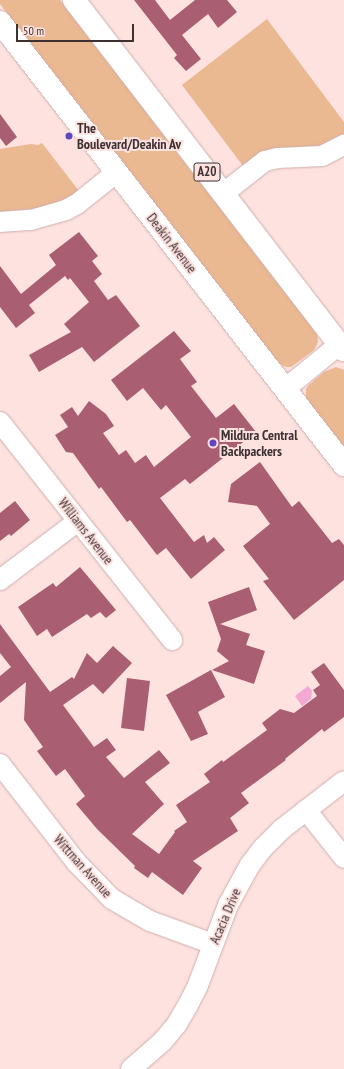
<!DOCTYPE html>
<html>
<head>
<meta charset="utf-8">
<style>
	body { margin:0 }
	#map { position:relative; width:344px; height:1069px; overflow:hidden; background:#fde2e0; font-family:"PT Sans Narrow",sans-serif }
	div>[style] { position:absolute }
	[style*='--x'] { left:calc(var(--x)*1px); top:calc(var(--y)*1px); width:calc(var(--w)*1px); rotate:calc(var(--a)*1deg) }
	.green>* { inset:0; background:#eab891 }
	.water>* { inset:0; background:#f3a9d3 }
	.building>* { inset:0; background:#a95e72 }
	.roads { filter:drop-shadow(0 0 1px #cfafad) drop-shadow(0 0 1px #cfafad) }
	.minor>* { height:20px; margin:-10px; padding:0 10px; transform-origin:10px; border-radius:10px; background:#fff }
	.highway>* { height:22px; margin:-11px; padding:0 11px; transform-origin:11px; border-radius:11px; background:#fff }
	.dots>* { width:11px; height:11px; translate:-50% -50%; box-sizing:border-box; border:2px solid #fde2e0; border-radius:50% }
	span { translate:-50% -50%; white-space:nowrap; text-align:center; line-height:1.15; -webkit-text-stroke:4px #fde2e0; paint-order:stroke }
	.shield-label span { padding:1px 3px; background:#fde2e0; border:1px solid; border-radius:3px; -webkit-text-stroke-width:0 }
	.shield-label { font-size:13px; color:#3d3030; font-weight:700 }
	.poi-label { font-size:14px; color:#3d3030; font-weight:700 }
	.left { translate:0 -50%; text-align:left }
	.street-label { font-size:14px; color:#3d3030 }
	.scale { position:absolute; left:16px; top:24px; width:118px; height:18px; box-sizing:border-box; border:2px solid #3d3030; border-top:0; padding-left:5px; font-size:12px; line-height:14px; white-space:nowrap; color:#3d3030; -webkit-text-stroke:3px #fde2e0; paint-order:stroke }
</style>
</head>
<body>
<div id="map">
	<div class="green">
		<i style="clip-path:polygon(0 0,60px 0,317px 333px,318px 342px,314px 350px,291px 367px,286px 367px,278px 363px,0 4px)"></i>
		<i style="clip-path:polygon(267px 19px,344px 122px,344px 134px,334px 142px,319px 147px,271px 149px,258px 154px,243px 166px,182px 85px)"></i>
		<i style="clip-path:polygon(42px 143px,79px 191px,53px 205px,41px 208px,0 212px,0 149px,31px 144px,38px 145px)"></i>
		<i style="clip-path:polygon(336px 367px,344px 370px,344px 448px,306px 398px,306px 389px,309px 385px,324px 372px)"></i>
	</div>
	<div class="water">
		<i style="clip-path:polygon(308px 686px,312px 691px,311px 699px,302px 706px,295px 696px)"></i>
	</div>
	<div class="building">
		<i style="clip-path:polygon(134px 0,155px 0,170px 20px,195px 0,227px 0,237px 12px,218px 28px,208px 14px,182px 35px,201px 59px,186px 71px,174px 58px,177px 55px)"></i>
		<i style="clip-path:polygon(0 114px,17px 137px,6px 146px,0 138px)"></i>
		<i style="clip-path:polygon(79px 232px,98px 256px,92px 261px,102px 274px,94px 281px,108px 300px,116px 295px,140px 326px,94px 362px,82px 347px,39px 372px,29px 355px,71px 332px,64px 324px,89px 302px,70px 278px,68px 280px,65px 276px,29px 305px,35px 313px,16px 328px,0 307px,0 266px,21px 294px,56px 265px,49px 255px)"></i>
		<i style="clip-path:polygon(174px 331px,191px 351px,180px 359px,197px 382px,191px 386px,216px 418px,234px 404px,256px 432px,190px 484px,185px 479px,160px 498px,194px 542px,204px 535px,207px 543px,214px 537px,225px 550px,191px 579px,166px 548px,157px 555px,130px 520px,127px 522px,101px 487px,99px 489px,73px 453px,66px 452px,55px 435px,68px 427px,60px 415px,72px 407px,78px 416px,89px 401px,106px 414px,114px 426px,103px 433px,119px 455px,126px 450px,135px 463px,146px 455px,154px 467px,191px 437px,166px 405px,161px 410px,143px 388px,127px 401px,111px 380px)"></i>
		<i style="clip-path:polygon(260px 462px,292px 507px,299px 501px,332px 543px,339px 539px,344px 545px,344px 580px,294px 620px,263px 581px,269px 579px,243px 546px,270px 524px,257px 506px,228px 502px,231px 484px)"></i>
		<i style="clip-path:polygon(15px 501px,30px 520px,11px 536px,9px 534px,0 541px,0 513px)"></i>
		<i style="clip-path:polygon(80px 567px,116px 610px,106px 618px,100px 612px,91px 618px,87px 614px,52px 637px,47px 629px,37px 636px,18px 607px,53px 583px,56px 587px)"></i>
		<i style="clip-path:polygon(249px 587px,257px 610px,220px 624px,250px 634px,246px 645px,265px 651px,254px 684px,212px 670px,229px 661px,217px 651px,221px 639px,208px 602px)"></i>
		<i style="clip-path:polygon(0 624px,50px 692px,72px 677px,74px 679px,87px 653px,97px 663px,113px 646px,132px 663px,103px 694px,93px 684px,63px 705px,94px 747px,107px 738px,116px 750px,106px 757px,124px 778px,159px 750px,170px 763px,145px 782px,164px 804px,132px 834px,159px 854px,175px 832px,174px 831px,187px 822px,176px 805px,210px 782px,204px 774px,222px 760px,223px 762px,267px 730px,262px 723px,280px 709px,294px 713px,317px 696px,313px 690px,320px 685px,311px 672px,324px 663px,344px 690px,344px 717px,324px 732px,322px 729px,285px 759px,286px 760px,241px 793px,249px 803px,230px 818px,238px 831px,193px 861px,202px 868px,183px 895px,152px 872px,148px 878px,134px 868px,135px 866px,97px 829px,76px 804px,85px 796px,65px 769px,56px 776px,37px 751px,43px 747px,24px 720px,26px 682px,0 703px,0 676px,11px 667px,0 653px)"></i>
		<i style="clip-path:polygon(211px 670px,225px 697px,198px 712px,208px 734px,191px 741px,166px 695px)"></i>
		<i style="clip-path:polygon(127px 678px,150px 681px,144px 731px,121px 728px)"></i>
	</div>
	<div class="roads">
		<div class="minor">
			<i style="--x:224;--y:193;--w:52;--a:-38"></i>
			<i style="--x:265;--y:161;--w:13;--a:-13"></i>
			<i style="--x:278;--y:158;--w:44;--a:-2.6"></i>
			<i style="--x:322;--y:156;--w:25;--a:-27"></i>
			<i style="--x:0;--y:222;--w:31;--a:-4"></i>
			<i style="--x:31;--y:220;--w:36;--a:-16"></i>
			<i style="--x:66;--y:210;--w:13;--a:-29"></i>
			<i style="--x:77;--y:204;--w:51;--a:-38.7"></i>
			<i style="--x:285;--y:389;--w:71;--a:-39.3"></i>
			<i style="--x:0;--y:422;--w:278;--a:51.7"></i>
			<i style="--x:0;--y:580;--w:98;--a:-37.1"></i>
			<i style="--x:0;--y:764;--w:124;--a:52.2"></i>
			<i style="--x:76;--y:862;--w:52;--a:45.8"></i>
			<i style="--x:112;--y:899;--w:44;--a:30.1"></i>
			<i style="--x:150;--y:921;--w:67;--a:20.1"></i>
			<i style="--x:306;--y:810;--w:61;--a:51.6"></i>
			<i style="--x:131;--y:1069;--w:41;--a:-41.1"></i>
			<i style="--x:162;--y:1042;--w:23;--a:-50"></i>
			<i style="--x:177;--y:1024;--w:22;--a:-60"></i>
			<i style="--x:188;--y:1005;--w:22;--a:-63"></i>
			<i style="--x:198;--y:985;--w:85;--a:-69.4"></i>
			<i style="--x:228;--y:905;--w:46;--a:-61.2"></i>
			<i style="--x:250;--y:865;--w:21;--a:-53"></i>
			<i style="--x:263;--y:848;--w:27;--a:-45"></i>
			<i style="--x:282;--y:829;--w:78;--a:-37.7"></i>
		</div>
		<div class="highway">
			<i style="--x:74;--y:0;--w:442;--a:52.4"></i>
			<i style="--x:0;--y:22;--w:561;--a:52.17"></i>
		</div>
	</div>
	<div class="dots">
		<i style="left:69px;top:136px;background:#6046bf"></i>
		<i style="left:213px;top:443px;background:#6046bf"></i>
	</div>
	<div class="shield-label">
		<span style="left:207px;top:172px">A20</span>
	</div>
	<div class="poi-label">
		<span class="left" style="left:77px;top:136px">The<br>Boulevard/Deakin Av</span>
		<span class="left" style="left:221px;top:443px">Mildura Central<br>Backpackers</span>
	</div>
	<div class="street-label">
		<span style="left:172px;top:243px;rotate:52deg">Deakin Avenue</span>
		<span style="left:86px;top:531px;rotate:52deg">Williams Avenue</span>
		<span style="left:83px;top:866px;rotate:48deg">Wittman Avenue</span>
		<span style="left:225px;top:916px;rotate:-67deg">Acacia Drive</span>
	</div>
	<div class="scale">50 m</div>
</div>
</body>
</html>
